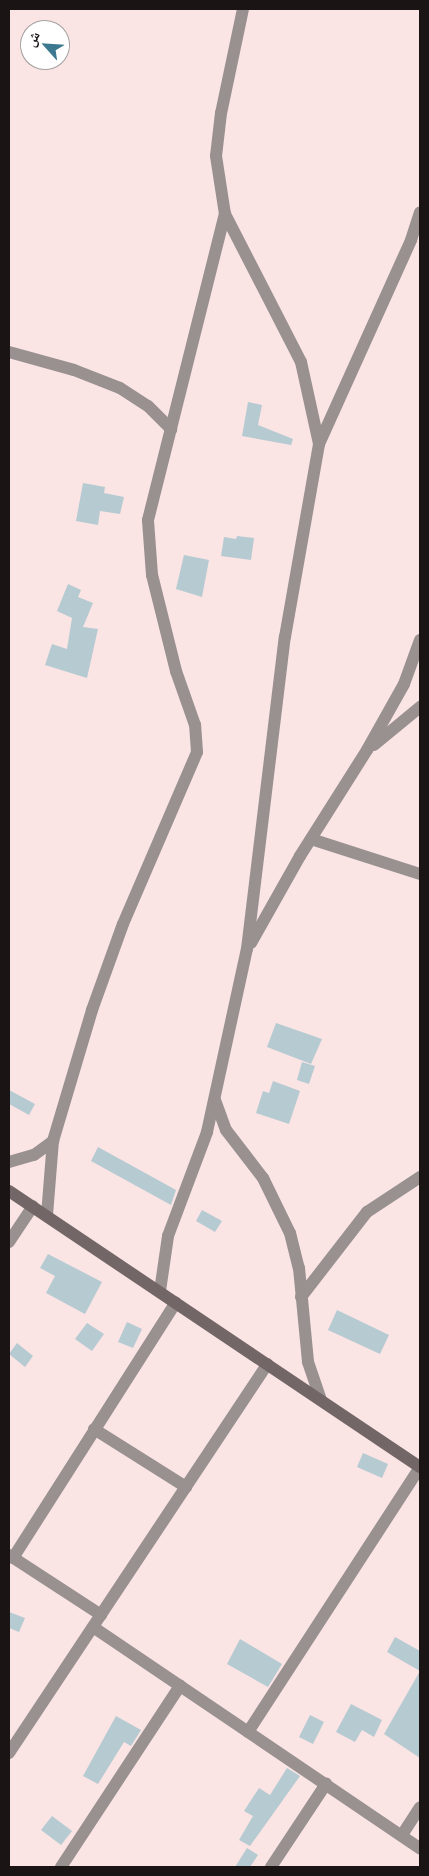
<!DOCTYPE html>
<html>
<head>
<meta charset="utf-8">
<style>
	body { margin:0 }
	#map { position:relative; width:429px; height:1876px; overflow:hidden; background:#fae4e4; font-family:Ubuntu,"Noto Naskh Arabic",sans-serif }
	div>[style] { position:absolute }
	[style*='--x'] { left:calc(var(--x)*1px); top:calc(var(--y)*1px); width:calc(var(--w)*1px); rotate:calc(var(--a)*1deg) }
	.building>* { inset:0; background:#b6cad2 }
	.street>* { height:12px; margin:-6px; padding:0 6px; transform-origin:6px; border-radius:6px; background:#999090 }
	.secondary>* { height:12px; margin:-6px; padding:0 6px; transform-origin:6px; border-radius:6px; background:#736666 }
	span { translate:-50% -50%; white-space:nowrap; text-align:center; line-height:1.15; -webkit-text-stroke:4.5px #fff; paint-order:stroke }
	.frame { position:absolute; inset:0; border:10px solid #1b1414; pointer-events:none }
	.north { position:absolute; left:20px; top:20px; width:50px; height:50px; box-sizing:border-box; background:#fff; border:1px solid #a4a1a1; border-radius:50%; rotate:296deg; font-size:14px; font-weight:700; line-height:20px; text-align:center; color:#1b1414 }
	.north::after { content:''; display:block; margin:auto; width:18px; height:22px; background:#3c7990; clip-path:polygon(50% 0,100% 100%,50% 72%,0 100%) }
</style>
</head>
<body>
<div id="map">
	<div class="building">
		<i style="clip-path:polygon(248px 402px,262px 405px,258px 425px,293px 439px,291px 445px,242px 436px)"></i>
		<i style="clip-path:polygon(83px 483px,105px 487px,104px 493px,124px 497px,120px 514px,100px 511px,98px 525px,76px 521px)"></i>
		<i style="clip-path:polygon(237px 536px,254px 538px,251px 560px,221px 556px,224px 537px,236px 539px)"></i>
		<i style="clip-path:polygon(184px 555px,209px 560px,202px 597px,176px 589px)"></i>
		<i style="clip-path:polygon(68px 584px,81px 590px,78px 597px,93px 603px,83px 627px,98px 629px,87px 678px,45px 665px,52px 644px,67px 649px,72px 618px,57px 611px)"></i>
		<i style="clip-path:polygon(276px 1023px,322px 1039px,311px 1064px,267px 1047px)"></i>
		<i style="clip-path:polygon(302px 1062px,315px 1066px,309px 1084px,297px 1080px)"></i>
		<i style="clip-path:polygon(273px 1081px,300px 1091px,289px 1124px,256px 1113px,263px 1091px,269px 1093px)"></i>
		<i style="clip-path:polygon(9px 1090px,35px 1104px,29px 1115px,9px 1104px)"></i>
		<i style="clip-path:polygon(98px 1147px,176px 1190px,171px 1205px,91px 1161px)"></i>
		<i style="clip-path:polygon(202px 1210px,222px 1221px,215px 1232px,196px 1221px)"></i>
		<i style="clip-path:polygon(48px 1254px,102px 1282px,85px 1314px,46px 1293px,55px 1276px,40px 1268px)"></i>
		<i style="clip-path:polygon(337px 1310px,389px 1335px,380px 1354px,328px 1330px)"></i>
		<i style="clip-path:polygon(127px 1322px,142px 1329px,133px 1348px,118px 1342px)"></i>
		<i style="clip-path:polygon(87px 1323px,104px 1334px,92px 1351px,75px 1339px)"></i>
		<i style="clip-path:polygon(17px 1343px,33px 1356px,25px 1367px,9px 1354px)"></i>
		<i style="clip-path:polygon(363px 1453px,388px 1464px,382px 1478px,357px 1467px)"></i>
		<i style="clip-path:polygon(9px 1612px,25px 1618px,19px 1632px,9px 1628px)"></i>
		<i style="clip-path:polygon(395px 1637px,420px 1651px,420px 1671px,387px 1652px)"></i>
		<i style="clip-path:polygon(240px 1639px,282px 1664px,268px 1687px,227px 1664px)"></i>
		<i style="clip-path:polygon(420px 1671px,420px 1758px,384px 1734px)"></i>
		<i style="clip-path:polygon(351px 1704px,382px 1720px,374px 1737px,362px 1730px,355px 1742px,336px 1732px)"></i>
		<i style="clip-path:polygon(310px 1715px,324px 1722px,313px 1744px,299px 1737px)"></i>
		<i style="clip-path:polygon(116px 1716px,141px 1730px,131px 1746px,124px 1742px,98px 1784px,83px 1776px)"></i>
		<i style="clip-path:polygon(287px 1768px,300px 1776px,250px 1846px,239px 1840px,253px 1816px,244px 1811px,259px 1788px,270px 1795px)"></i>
		<i style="clip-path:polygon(52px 1816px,72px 1831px,61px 1845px,41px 1830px)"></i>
		<i style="clip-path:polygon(247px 1848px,258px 1855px,250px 1867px,235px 1867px)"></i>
	</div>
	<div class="street">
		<i style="--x:243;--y:9;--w:106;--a:101.9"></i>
		<i style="--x:221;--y:113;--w:43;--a:96.6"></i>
		<i style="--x:216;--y:156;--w:59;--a:81.2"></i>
		<i style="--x:225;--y:214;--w:166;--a:62.8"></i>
		<i style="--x:301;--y:362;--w:84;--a:77.6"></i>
		<i style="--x:9;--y:352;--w:67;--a:15.5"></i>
		<i style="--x:74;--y:370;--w:49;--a:21.4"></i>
		<i style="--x:120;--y:388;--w:33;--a:33"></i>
		<i style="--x:148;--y:406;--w:33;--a:45"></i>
		<i style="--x:374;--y:745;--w:60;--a:-39.6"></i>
		<i style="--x:311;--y:839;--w:114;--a:17.8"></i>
		<i style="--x:251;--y:943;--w:100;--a:-60.6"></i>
		<i style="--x:300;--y:856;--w:125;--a:-57.7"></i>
		<i style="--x:367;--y:750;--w:76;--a:-60.7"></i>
		<i style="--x:404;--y:684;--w:47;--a:-70"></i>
		<i style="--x:215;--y:1100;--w:32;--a:70"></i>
		<i style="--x:226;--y:1130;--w:61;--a:52.4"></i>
		<i style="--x:263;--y:1178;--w:61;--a:63.9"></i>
		<i style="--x:290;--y:1233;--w:36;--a:76"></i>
		<i style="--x:299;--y:1268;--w:94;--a:84.5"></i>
		<i style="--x:308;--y:1362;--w:40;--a:71.1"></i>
		<i style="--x:9;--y:1162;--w:26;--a:-16"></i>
		<i style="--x:34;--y:1155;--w:24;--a:-36"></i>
		<i style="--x:47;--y:1215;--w:74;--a:-85.4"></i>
		<i style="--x:53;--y:1141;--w:137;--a:-73.4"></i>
		<i style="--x:92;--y:1010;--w:91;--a:-70.2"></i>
		<i style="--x:123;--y:924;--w:187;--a:-66.7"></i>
		<i style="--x:197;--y:752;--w:27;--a:-94"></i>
		<i style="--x:195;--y:725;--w:57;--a:-109.4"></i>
		<i style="--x:176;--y:671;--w:99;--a:-104"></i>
		<i style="--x:152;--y:575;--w:55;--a:-94.2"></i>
		<i style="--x:148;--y:520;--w:316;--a:-75.9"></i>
		<i style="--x:9;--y:1242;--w:43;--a:-56.3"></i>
		<i style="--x:160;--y:1291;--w:56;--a:-81.7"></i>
		<i style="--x:168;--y:1236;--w:111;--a:-69.4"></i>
		<i style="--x:207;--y:1132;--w:187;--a:-77.7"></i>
		<i style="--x:247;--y:949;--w:314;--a:-83.1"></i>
		<i style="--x:285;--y:637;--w:196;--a:-80"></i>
		<i style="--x:319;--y:444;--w:224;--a:-65.7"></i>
		<i style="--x:411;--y:240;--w:29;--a:-72"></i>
		<i style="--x:301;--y:1297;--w:108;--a:-52.2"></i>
		<i style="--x:367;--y:1212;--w:64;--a:-33.4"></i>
		<i style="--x:94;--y:1429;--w:109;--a:32.2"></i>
		<i style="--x:9;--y:1555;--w:110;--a:33.1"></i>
		<i style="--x:13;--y:1558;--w:303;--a:-57.5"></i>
		<i style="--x:93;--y:1627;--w:395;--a:34.1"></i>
		<i style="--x:248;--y:1732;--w:316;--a:-57"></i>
		<i style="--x:9;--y:1753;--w:467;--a:-56.4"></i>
		<i style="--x:402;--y:1835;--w:33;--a:-57"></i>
		<i style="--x:61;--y:1867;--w:217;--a:-56.7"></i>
		<i style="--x:271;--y:1867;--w:100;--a:-56.5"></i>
	</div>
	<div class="secondary">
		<i style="--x:9;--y:1191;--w:495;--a:33.9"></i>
	</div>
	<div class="frame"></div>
	<div class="north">ش</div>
</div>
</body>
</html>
